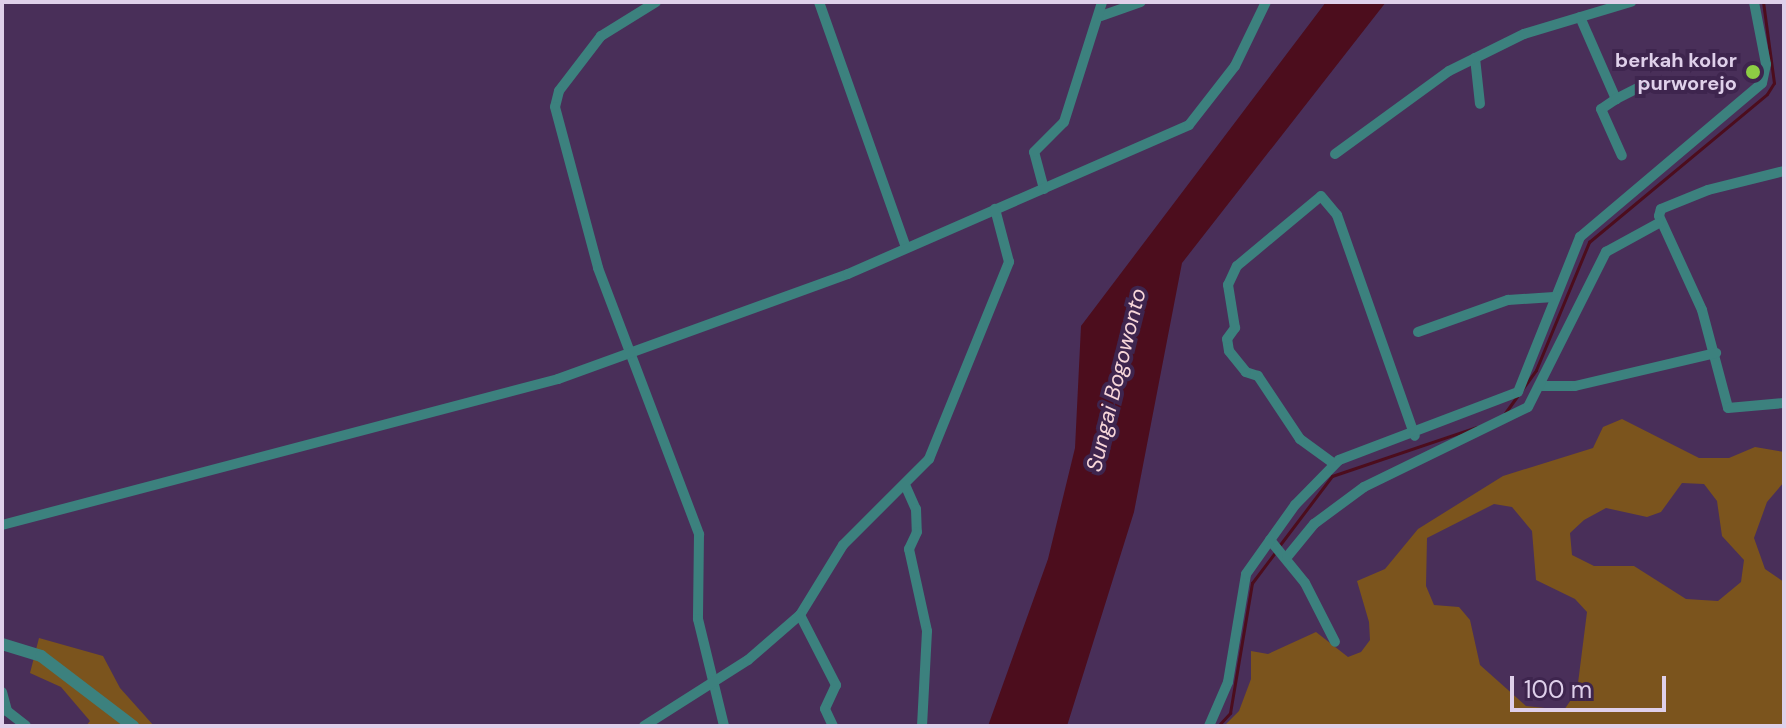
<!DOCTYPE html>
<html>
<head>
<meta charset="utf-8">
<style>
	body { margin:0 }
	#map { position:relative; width:1786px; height:728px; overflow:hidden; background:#492f59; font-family:"DM Sans",sans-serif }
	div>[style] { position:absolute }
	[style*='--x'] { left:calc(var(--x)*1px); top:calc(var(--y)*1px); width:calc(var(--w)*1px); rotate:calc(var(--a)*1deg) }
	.green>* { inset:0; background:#7b541d }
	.water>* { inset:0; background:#4c0d1d }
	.stream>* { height:3px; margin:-1.5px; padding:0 1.5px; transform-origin:1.5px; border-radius:1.5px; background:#4c0d1d }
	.minor>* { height:10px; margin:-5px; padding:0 5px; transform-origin:5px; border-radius:5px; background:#3c817e }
	.tertiary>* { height:12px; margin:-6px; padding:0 6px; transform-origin:6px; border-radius:6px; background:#3c817e }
	.dots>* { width:22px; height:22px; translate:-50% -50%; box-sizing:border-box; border:4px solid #3e254e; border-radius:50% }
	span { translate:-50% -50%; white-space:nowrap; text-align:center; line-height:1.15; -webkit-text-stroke:8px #3e254e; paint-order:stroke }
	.poi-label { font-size:20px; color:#dfd0ea; font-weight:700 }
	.right { translate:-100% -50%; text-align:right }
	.water-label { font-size:22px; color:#f7d6d9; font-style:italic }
	.frame { position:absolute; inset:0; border:4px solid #dfd0ea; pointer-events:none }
	.scale { position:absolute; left:1510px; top:676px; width:156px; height:36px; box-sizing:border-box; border:4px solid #dfd0ea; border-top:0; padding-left:10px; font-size:24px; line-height:28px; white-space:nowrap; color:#dfd0ea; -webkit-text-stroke:6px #3e254e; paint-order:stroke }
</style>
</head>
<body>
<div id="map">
	<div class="green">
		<i style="clip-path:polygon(evenodd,1622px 419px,1699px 458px,1729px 458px,1755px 447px,1784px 452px,1784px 482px,1767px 502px,1754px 538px,1765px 569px,1784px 582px,1784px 726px,1224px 726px,1239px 711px,1251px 679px,1251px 651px,1268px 654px,1316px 632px,1348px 657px,1361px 652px,1370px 640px,1369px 622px,1357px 581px,1385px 569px,1418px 529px,1503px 476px,1593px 448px,1603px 427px,1622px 419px,1682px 483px,1704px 484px,1717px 501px,1722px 536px,1744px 560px,1741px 582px,1718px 601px,1686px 599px,1634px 566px,1594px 566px,1572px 555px,1570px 533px,1584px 520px,1606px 508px,1647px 517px,1661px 512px,1682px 483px,1622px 419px,1494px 504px,1512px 507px,1532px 531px,1536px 580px,1575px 599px,1587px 612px,1577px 691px,1564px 710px,1526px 706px,1480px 665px,1470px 620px,1459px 607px,1434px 605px,1426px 586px,1427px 538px,1494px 504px)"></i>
		<i style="clip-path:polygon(39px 638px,103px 656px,120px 688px,154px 726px,86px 726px,90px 721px,61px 687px,30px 673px)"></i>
	</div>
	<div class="water">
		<i style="clip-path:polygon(1326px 2px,1386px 2px,1182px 263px,1134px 512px,1067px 726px,988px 726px,1048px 559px,1075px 448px,1081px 326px)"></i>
	</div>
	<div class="stream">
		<i style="--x:1505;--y:413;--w:53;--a:-54.2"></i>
		<i style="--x:1536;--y:370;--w:139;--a:-67.5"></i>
		<i style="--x:1589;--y:242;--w:231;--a:-39.7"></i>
		<i style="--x:1767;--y:94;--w:13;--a:-58"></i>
		<i style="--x:1774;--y:83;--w:82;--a:-97.7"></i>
		<i style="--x:1279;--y:546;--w:88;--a:-52.9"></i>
		<i style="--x:1332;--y:476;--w:153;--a:-18.7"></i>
		<i style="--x:1218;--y:726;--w:18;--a:-47"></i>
		<i style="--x:1230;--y:713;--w:132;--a:-80.4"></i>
		<i style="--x:1252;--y:583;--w:39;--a:-53"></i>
	</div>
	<div class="minor">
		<i style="--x:656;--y:2;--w:65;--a:148.3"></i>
		<i style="--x:601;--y:36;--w:69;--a:127.4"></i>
		<i style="--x:559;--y:91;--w:16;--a:104"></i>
		<i style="--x:555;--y:107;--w:167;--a:75"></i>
		<i style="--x:598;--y:268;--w:285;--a:69.2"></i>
		<i style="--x:699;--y:534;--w:85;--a:90.7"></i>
		<i style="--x:698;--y:619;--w:110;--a:76.3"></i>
		<i style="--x:819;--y:2;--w:258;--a:70.5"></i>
		<i style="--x:1101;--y:16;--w:42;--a:-19.3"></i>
		<i style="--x:1580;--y:17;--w:90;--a:66.3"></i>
		<i style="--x:1616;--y:99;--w:18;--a:146"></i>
		<i style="--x:1601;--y:109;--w:51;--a:65.9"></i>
		<i style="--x:1475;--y:58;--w:46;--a:83.8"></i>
		<i style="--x:1616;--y:99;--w:31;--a:-27"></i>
		<i style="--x:1335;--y:154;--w:141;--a:-36.1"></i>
		<i style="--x:1449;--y:71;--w:84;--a:-26.3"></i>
		<i style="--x:1524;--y:34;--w:112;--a:-16.7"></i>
		<i style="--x:1784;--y:171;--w:78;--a:166"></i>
		<i style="--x:1708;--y:190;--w:51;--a:158"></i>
		<i style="--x:1661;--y:209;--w:7;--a:106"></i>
		<i style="--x:1659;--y:216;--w:103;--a:65.4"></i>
		<i style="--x:1702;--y:310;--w:101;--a:75.1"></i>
		<i style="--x:1728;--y:408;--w:56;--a:-5.1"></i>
		<i style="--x:1044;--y:189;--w:38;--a:-105"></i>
		<i style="--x:1034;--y:152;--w:42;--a:-45"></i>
		<i style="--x:1064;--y:122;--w:126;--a:-72.4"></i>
		<i style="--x:1418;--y:332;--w:96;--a:-19.6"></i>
		<i style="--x:1508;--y:300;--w:46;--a:-3.7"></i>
		<i style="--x:1540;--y:386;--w:35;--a:0"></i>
		<i style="--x:1575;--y:386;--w:145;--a:-13.2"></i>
		<i style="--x:1333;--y:463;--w:41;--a:-144"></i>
		<i style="--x:1300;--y:439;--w:76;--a:-123.7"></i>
		<i style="--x:1258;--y:376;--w:13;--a:-162"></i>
		<i style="--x:1246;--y:372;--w:27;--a:-129"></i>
		<i style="--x:1229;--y:351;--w:12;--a:-99"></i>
		<i style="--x:1227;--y:339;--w:14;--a:-54"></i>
		<i style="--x:1235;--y:328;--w:44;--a:-99.2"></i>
		<i style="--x:1228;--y:285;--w:21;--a:-65"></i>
		<i style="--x:1237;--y:266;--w:109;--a:-39.8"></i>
		<i style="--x:1321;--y:196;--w:25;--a:50"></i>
		<i style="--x:1337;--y:215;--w:234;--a:70.6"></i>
		<i style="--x:906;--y:487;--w:24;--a:66"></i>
		<i style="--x:916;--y:509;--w:23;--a:88"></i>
		<i style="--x:917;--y:532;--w:19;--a:115"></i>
		<i style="--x:909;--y:549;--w:84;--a:77.6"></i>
		<i style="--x:927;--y:631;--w:95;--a:93"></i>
		<i style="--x:2;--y:525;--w:575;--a:-14.71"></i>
		<i style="--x:558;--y:379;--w:308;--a:-19.9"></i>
		<i style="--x:848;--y:274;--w:372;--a:-23.6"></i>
		<i style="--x:1189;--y:125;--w:75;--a:-52.1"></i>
		<i style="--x:1235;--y:66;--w:71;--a:-64.2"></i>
		<i style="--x:1270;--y:540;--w:55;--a:50.9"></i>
		<i style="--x:1305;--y:583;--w:66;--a:63"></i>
		<i style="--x:1287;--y:557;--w:43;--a:-50.7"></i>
		<i style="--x:1314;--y:524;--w:62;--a:-36.5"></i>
		<i style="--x:1364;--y:487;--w:182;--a:-26"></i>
		<i style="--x:1528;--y:407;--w:174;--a:-63.3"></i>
		<i style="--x:1606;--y:252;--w:60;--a:-28.7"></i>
		<i style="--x:800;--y:615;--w:82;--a:-58.4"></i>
		<i style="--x:843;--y:545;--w:122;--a:-45"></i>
		<i style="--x:929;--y:459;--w:213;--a:-67.9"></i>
		<i style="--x:1009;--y:262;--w:55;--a:-104.8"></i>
		<i style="--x:2;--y:692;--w:20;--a:75"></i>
		<i style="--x:7;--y:711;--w:24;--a:38"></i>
		<i style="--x:644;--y:726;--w:123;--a:-32.4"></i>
		<i style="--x:748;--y:660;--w:69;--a:-40.9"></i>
		<i style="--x:800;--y:615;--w:79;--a:62.8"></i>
		<i style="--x:836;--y:685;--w:26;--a:115"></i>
		<i style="--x:825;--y:709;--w:19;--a:65"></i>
		<i style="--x:1209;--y:726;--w:48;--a:-66.6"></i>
		<i style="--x:1228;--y:682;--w:109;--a:-80.5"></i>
		<i style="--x:1246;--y:574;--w:85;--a:-54.6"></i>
		<i style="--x:1295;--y:505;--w:63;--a:-45.6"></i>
		<i style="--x:1339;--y:460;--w:191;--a:-20.8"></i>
		<i style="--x:1518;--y:392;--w:167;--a:-68.2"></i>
		<i style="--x:1580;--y:237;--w:238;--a:-40.2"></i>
		<i style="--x:1762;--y:83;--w:19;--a:-78"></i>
		<i style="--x:1766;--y:64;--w:63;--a:-101"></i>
	</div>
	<div class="tertiary">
		<i style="--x:2;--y:644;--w:41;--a:17.1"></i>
		<i style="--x:41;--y:656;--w:116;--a:37.3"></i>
	</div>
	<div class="dots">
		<i style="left:1753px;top:72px;background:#8dce44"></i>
	</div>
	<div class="poi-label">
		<span class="right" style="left:1737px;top:72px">berkah kolor<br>purworejo</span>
	</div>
	<div class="water-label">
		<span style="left:1116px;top:380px;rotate:-76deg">Sungai Bogowonto</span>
	</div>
	<div class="frame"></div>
	<div class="scale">100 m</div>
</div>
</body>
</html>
